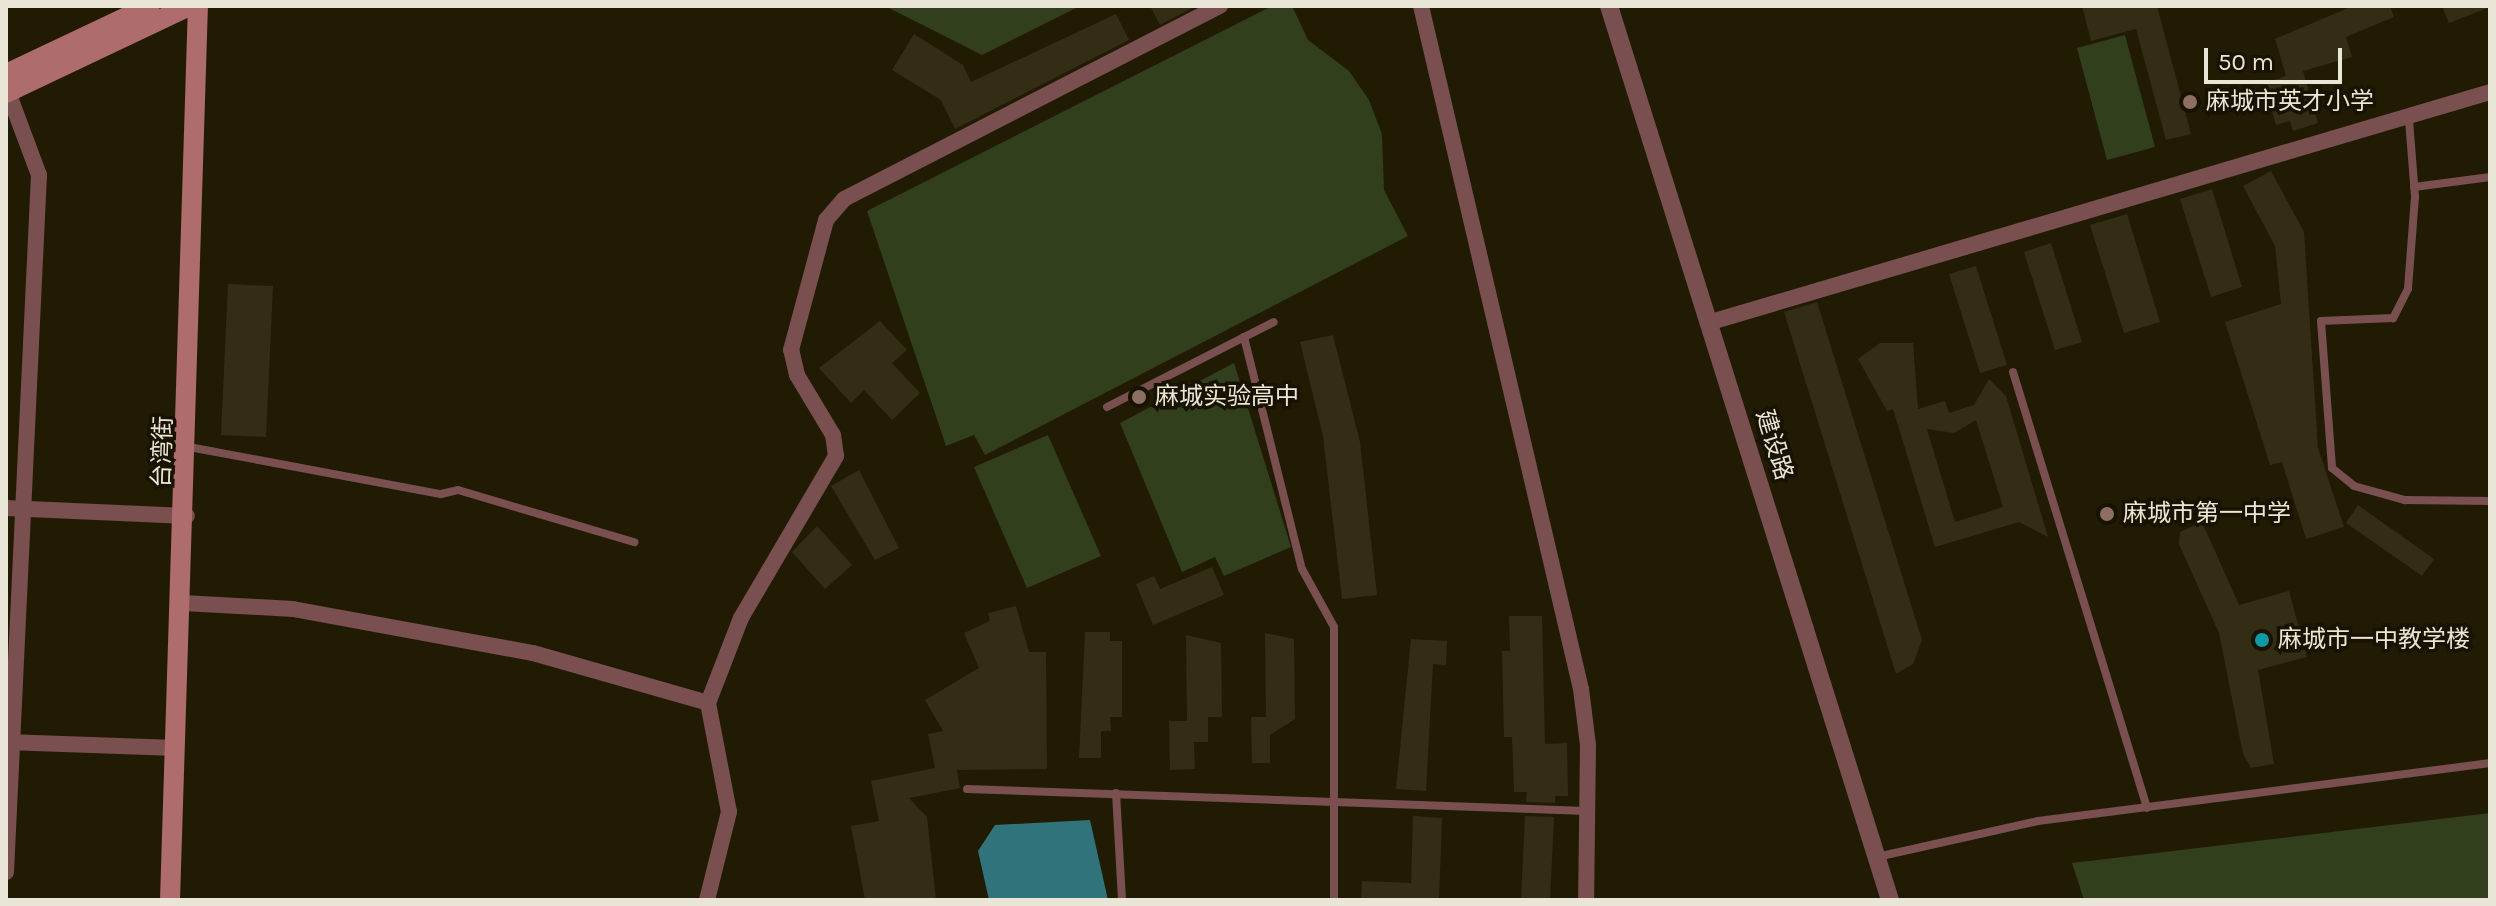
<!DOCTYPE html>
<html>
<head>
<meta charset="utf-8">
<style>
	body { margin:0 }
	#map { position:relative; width:2496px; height:906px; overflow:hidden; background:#211b04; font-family:Karla,"Noto Sans SC",sans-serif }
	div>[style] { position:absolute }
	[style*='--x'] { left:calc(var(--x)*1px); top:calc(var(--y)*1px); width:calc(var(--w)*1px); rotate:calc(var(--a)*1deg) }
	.green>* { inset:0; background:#323f1c }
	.water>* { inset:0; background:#31737b }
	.building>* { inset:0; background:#342d16 }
	.service>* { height:8px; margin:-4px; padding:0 4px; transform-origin:4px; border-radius:4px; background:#794f4f }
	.minor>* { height:16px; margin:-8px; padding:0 8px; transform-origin:8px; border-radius:8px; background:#794f4f }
	.tertiary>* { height:18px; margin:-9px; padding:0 9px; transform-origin:9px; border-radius:9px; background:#794f4f }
	.secondary>* { height:20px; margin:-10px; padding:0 10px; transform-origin:10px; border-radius:10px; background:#af6c6c }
	.dots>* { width:22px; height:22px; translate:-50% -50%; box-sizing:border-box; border:4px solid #181200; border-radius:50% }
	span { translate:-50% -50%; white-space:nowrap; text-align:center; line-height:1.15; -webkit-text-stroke:7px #181200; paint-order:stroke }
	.poi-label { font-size:24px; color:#e9e5d7 }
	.left { translate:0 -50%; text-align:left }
	.street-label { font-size:24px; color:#e9e5d7 }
	.frame { position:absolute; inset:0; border:8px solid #e9e5d7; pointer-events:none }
	.scale { position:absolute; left:2204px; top:48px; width:138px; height:36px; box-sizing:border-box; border:4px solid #e9e5d7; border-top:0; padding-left:10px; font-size:24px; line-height:28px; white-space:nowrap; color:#e9e5d7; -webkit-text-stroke:6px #181200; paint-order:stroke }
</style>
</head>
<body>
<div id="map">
	<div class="green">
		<i style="clip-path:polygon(885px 6px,1080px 6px,982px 55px)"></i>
		<i style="clip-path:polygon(1272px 6px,1292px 6px,1308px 40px,1349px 71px,1369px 100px,1382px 134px,1384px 190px,1408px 236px,985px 455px,974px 435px,946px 446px,867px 211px)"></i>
		<i style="clip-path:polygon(2125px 35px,2155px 147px,2107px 160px,2077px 48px)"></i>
		<i style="clip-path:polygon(1234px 363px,1291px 547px,1224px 576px,1215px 557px,1182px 572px,1120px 423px)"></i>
		<i style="clip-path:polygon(1048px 435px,1101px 556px,1027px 588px,974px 467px)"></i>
		<i style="clip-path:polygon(2490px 813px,2490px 900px,2084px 900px,2072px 863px)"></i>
	</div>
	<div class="water">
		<i style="clip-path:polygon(1090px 820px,1108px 900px,989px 900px,978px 851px,995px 825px)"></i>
	</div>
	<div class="building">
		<i style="clip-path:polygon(1150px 6px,1196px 6px,1160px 25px)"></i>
		<i style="clip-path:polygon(2082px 6px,2157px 6px,2191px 134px,2166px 140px,2136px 29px,2091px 41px)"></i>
		<i style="clip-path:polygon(2353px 6px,2390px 6px,2394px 17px,2346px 37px,2352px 57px,2303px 71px,2318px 123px,2293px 131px,2290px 121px,2276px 125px,2264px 83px,2286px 76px,2275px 39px)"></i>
		<i style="clip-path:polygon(2442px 6px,2489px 6px,2490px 7px,2449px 23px)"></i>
		<i style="clip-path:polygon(1116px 14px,1129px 40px,955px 129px,941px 100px,892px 70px,914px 34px,963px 65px,971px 82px)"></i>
		<i style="clip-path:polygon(2271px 171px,2304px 232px,2318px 448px,2344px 527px,2306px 539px,2282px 462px,2270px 465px,2225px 322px,2281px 304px,2275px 246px,2243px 186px)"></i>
		<i style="clip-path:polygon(2212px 189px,2242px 287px,2211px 297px,2180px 199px)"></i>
		<i style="clip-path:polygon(2127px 214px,2160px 322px,2124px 333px,2090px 225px)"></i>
		<i style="clip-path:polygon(2051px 243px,2082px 342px,2055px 350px,2024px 252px)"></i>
		<i style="clip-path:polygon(1976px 266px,2007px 365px,1980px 373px,1949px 274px)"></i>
		<i style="clip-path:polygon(228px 284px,273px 286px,266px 437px,221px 435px)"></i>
		<i style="clip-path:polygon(1817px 302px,1922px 640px,1913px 664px,1896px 674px,1784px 312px)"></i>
		<i style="clip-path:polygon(880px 321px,907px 350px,892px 363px,920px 393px,892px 420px,864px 390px,851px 403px,819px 368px)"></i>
		<i style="clip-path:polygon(1333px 335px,1360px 442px,1377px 595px,1342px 599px,1323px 436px,1300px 342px)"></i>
		<i style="clip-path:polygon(evenodd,1880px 343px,1913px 343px,1918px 409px,1945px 401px,1949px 413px,1974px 405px,1989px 379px,2006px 396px,2048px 537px,2019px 522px,1935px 547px,1893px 409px,1887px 411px,1858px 359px,1880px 343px,1976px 420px,2003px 507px,1955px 522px,1927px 429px,1954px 433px,1976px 420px)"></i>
		<i style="clip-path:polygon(859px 470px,899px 548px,875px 560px,831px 486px)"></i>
		<i style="clip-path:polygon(2358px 505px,2434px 559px,2422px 576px,2346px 523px)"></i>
		<i style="clip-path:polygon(2202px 522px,2239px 605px,2289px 591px,2307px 657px,2258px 670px,2274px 764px,2251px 768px,2243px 754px,2219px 633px,2179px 544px,2180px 532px)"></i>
		<i style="clip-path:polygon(817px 526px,852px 565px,825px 589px,792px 552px)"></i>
		<i style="clip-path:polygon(1212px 567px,1224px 595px,1153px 625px,1136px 584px,1154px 576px,1160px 589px)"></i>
		<i style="clip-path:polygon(1016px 606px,1029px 652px,1046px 652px,1047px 769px,957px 770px,960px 788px,909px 798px,927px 817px,936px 900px,865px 900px,851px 826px,879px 821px,871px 781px,935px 768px,928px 734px,943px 731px,925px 700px,979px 668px,964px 633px,990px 621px,988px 613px)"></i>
		<i style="clip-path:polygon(1509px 616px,1542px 616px,1545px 744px,1567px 743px,1568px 796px,1555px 796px,1555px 803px,1526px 802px,1527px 792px,1514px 792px,1512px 737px,1504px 737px,1502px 651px,1510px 651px)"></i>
		<i style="clip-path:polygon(1085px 632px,1110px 632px,1110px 641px,1122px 641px,1122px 717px,1110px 717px,1111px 731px,1101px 731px,1101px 758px,1079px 758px)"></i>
		<i style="clip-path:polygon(1265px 633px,1294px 639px,1295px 719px,1270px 735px,1270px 763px,1252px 763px,1251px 717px,1266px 717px)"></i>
		<i style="clip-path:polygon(1186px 635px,1221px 643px,1222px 717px,1208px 717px,1208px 742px,1194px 742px,1195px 769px,1170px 770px,1169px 721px,1187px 721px)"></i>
		<i style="clip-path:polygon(1411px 639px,1447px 641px,1446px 665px,1433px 664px,1426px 791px,1396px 789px)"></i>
		<i style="clip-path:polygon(1413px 816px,1442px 818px,1439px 900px,1361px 900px,1362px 881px,1411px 883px)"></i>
		<i style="clip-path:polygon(1525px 816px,1554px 817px,1550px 900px,1521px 900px)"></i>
	</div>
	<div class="service">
		<i style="--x:2409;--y:120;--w:77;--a:85.5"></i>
		<i style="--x:2415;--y:197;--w:92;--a:94.4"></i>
		<i style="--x:2408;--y:289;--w:33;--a:117"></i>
		<i style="--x:2393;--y:318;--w:72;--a:177.6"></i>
		<i style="--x:2321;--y:321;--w:147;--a:85.7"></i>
		<i style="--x:2332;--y:468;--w:28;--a:39"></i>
		<i style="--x:2354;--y:486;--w:53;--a:15.4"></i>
		<i style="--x:2405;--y:500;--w:85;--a:0.7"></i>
		<i style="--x:2414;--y:187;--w:77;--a:-7.5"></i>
		<i style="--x:1244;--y:337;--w:239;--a:76"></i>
		<i style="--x:1302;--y:569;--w:66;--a:61.1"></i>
		<i style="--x:1334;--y:627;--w:273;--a:90"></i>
		<i style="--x:2013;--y:372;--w:456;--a:72.9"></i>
		<i style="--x:1107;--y:407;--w:187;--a:-27"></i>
		<i style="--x:189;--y:447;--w:256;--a:10.6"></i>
		<i style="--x:441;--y:494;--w:17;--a:-13"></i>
		<i style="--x:458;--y:490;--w:184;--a:16.5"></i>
		<i style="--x:967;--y:789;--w:620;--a:2.03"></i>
		<i style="--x:1116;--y:793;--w:107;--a:86.8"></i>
		<i style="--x:1877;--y:857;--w:165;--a:-12.6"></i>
		<i style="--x:2038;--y:821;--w:456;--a:-7.3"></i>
	</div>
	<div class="minor">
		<i style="--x:1421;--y:6;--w:701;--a:76.82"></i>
		<i style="--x:1581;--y:689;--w:56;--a:82.9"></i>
		<i style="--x:1588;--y:745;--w:155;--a:90.7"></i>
		<i style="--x:1711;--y:322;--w:812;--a:-16.45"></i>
		<i style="--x:6;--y:508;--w:181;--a:2.5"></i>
		<i style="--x:183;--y:603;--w:110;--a:3.1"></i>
		<i style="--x:293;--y:609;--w:244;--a:10.4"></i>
		<i style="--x:533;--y:653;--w:182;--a:15.9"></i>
		<i style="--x:6;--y:742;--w:170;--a:2"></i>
		<i style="--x:6;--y:872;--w:698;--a:-87.29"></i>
		<i style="--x:39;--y:175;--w:89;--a:-110.5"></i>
		<i style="--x:707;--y:900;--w:91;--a:-76"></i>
		<i style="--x:729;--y:812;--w:111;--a:-100.9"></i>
		<i style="--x:708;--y:703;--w:91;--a:-68.8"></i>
		<i style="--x:741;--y:618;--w:188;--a:-59.6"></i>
		<i style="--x:836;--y:456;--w:21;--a:-98"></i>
		<i style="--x:833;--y:435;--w:70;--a:-121"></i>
		<i style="--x:797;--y:375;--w:26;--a:-103"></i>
		<i style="--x:791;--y:350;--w:135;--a:-74.9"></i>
		<i style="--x:826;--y:220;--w:28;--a:-49"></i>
		<i style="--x:844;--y:199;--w:423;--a:-27.2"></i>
	</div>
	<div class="tertiary">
		<i style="--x:1609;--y:6;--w:937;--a:72.55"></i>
	</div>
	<div class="secondary">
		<i style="--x:6;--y:74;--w:159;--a:-25.3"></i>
		<i style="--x:6;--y:93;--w:203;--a:-25.4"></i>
		<i style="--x:170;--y:900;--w:894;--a:-88.21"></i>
	</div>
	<div class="dots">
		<i style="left:2190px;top:102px;background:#8d6e63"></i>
		<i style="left:1139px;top:397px;background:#8d6e63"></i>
		<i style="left:2107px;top:514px;background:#8d6e63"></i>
		<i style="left:2262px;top:640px;background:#0f9aa8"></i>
	</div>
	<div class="poi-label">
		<span class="left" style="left:2206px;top:102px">麻城市英才小学</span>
		<span class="left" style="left:1155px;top:397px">麻城实验高中</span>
		<span class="left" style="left:2123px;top:514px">麻城市第一中学</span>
		<span class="left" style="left:2278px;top:640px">麻城市一中教学楼</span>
	</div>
	<div class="street-label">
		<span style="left:1774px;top:445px;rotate:73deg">建设路</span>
		<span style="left:163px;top:452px;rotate:-88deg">台湾街</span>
	</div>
	<div class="frame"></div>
	<div class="scale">50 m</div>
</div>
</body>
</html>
